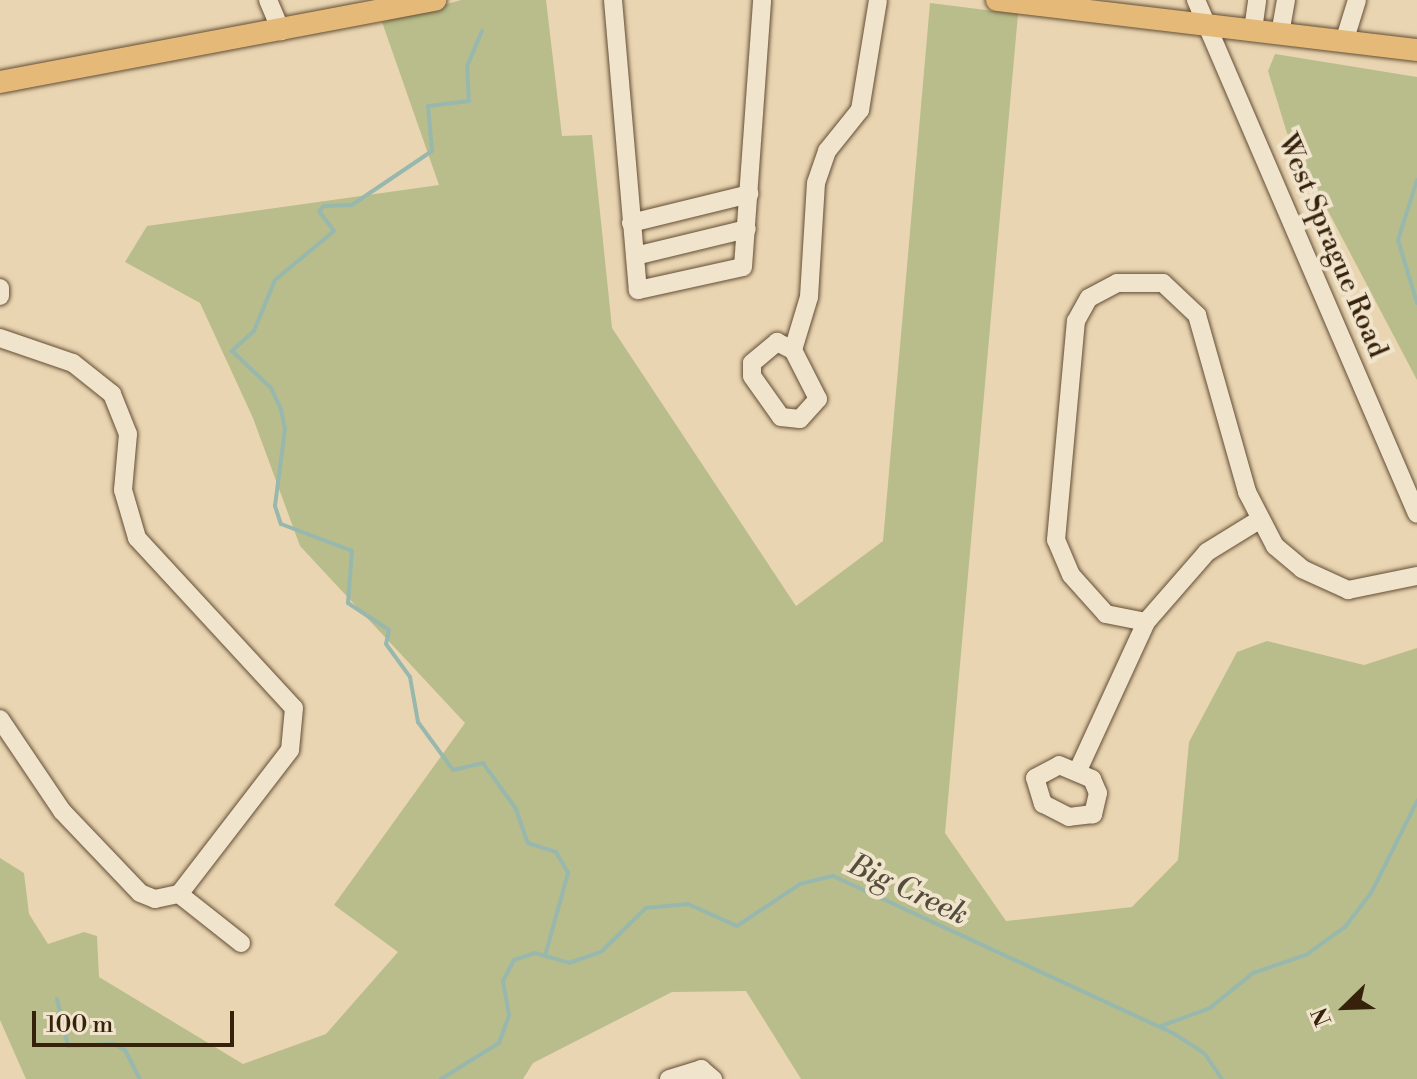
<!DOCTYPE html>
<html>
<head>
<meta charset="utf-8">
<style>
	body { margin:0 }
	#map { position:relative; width:1417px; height:1079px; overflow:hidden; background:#ead5b2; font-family:"Libre Bodoni",serif }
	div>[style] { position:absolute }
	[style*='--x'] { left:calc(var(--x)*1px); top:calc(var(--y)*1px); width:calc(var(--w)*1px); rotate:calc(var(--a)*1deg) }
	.green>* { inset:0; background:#b8bd8b }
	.stream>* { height:4px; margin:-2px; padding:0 2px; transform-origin:2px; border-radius:2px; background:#98b8ae }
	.roads { filter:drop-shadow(0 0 2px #634e35) drop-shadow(0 0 2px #634e35) }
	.minor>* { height:18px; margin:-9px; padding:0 9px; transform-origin:9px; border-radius:9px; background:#f1e4cd }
	.major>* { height:22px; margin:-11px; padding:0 11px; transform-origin:11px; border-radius:11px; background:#e5ba79 }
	span { translate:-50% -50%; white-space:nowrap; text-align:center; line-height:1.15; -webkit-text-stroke:8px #f1e4cd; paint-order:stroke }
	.street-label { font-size:28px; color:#36210b }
	.water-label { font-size:30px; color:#534e3c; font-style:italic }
	.north { position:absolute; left:1305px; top:967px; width:80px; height:80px; -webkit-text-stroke:6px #f1e4cd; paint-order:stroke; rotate:247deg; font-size:22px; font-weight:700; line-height:32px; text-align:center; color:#36210b }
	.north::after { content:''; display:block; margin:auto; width:28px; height:36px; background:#36210b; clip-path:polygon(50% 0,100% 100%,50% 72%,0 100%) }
	.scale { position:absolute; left:32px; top:1011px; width:202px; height:36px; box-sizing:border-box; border:4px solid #36210b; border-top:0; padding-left:10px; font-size:24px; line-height:28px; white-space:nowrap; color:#36210b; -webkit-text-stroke:6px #f1e4cd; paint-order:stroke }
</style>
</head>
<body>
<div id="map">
	<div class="green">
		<i style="clip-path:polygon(461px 0,546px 0,562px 136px,592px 135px,612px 328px,796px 606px,883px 541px,930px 3px,1018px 14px,945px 833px,1006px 921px,1132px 907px,1178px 860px,1189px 742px,1237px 652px,1267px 641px,1364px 665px,1417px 648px,1417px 1079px,801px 1079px,746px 991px,672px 992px,533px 1063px,523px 1079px,26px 1079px,0 1020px,0 858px,24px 873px,29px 914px,48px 944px,84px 932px,97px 936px,99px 977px,243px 1064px,326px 1034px,398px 952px,334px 905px,465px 723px,300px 546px,253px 418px,200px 303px,125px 262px,147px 226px,439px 185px,382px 22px)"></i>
		<i style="clip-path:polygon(1275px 54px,1417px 77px,1417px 380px,1287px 133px,1268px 71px)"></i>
	</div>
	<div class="stream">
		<i style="--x:482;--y:31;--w:38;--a:113"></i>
		<i style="--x:467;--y:66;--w:35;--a:87"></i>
		<i style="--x:469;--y:101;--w:41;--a:173"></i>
		<i style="--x:428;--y:106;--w:45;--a:84.9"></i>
		<i style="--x:432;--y:151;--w:97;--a:146"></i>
		<i style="--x:352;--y:205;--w:28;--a:178"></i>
		<i style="--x:324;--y:206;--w:7;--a:135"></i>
		<i style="--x:319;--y:211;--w:25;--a:53"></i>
		<i style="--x:334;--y:231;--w:77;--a:140.3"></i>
		<i style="--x:275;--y:280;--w:55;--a:112.4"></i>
		<i style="--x:254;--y:331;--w:30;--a:138"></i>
		<i style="--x:232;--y:351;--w:54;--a:43.5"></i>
		<i style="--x:271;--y:388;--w:23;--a:65"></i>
		<i style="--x:281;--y:409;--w:20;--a:79"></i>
		<i style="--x:285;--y:429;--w:78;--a:97.4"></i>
		<i style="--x:275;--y:506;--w:19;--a:72"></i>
		<i style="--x:281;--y:524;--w:76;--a:20.8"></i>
		<i style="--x:352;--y:551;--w:52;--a:94.4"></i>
		<i style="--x:348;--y:603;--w:49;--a:33.4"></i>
		<i style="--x:389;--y:630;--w:14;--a:102"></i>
		<i style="--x:386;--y:644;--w:41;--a:54"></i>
		<i style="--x:410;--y:677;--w:46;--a:79.9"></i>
		<i style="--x:418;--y:722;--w:59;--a:53.9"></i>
		<i style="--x:453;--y:770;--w:31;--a:-13"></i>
		<i style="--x:483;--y:763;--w:57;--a:54.3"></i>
		<i style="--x:516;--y:809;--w:36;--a:71"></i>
		<i style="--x:528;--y:843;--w:29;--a:18"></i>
		<i style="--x:556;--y:852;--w:24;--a:60"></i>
		<i style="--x:568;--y:873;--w:86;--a:105.5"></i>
		<i style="--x:1417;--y:180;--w:63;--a:107.6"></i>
		<i style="--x:1398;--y:240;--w:66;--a:73.2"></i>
		<i style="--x:57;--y:999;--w:48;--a:76.8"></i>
		<i style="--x:68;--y:1046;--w:46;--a:-2.5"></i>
		<i style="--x:114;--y:1044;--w:13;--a:29"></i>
		<i style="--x:125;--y:1050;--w:33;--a:63"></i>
		<i style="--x:1161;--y:1026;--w:52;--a:-20.2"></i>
		<i style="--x:1210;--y:1008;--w:55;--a:-39.1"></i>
		<i style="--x:1253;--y:973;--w:56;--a:-18.8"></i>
		<i style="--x:1306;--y:955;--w:48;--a:-35.7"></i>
		<i style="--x:1345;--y:927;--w:43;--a:-52.6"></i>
		<i style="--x:1371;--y:893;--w:103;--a:-63.4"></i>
		<i style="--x:441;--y:1079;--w:68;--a:-31.8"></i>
		<i style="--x:499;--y:1043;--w:30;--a:-70"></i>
		<i style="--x:509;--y:1015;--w:35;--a:-100"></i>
		<i style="--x:503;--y:981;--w:24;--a:-62"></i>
		<i style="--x:514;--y:960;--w:22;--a:-18"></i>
		<i style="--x:535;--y:953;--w:35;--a:16"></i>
		<i style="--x:569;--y:963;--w:34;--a:-19"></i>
		<i style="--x:601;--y:952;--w:63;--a:-44.4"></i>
		<i style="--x:646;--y:908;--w:42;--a:-5.4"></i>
		<i style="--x:688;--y:904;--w:54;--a:24.2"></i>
		<i style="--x:737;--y:926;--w:76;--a:-33.7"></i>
		<i style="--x:800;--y:884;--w:34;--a:-14"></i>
		<i style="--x:833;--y:876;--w:374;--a:24.8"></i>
		<i style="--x:1173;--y:1033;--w:38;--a:33"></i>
		<i style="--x:1205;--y:1054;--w:30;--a:56"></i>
	</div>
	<div class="roads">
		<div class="minor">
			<i style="--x:268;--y:0;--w:34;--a:67"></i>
			<i style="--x:613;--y:0;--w:291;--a:85.1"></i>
			<i style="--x:638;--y:290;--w:107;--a:-12.4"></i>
			<i style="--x:743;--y:267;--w:268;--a:-85.9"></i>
			<i style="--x:1196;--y:0;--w:559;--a:66.73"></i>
			<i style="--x:1253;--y:30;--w:30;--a:-82"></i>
			<i style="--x:1280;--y:34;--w:35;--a:-80"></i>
			<i style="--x:1344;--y:42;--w:44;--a:-72.8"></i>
			<i style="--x:631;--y:223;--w:122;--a:-13.8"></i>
			<i style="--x:635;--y:256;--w:115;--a:-13.6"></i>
			<i style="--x:0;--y:288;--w:8;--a:90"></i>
			<i style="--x:0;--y:338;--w:77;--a:18.9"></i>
			<i style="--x:73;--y:363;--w:50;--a:38.5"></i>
			<i style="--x:112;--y:394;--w:43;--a:68.2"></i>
			<i style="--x:128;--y:434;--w:56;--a:95.1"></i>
			<i style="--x:123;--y:490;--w:50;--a:73.7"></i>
			<i style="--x:137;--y:538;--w:231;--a:47.3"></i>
			<i style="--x:294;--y:708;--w:42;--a:95.4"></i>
			<i style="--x:290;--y:750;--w:182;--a:127.6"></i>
			<i style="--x:777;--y:342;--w:18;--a:27"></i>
			<i style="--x:793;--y:350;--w:55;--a:63"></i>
			<i style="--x:818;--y:399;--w:27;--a:132"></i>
			<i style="--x:800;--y:419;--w:19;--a:-174"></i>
			<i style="--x:781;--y:417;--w:50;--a:-125.3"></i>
			<i style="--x:752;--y:376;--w:13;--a:-90"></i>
			<i style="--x:752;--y:363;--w:33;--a:-40"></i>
			<i style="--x:793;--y:350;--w:55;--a:-73.2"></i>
			<i style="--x:809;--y:297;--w:114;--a:-86.5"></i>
			<i style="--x:816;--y:183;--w:34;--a:-71"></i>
			<i style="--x:827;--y:151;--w:53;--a:-51.2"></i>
			<i style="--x:860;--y:110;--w:111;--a:-80.7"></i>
			<i style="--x:1146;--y:622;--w:41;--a:-168.7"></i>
			<i style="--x:1106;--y:614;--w:52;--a:-131.9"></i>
			<i style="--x:1071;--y:575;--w:38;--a:-113"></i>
			<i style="--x:1056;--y:540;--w:220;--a:-84.8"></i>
			<i style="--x:1076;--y:321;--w:26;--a:-61"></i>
			<i style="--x:1089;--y:298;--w:32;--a:-28"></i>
			<i style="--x:1117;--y:283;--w:46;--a:0"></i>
			<i style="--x:1163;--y:283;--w:47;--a:43.3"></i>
			<i style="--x:1197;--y:315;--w:184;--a:74.2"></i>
			<i style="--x:1247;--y:492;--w:61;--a:62.6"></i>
			<i style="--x:1275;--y:546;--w:35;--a:40"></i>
			<i style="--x:1302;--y:569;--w:51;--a:24.5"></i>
			<i style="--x:1348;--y:590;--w:70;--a:-11.5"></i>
			<i style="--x:0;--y:719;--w:111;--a:56"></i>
			<i style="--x:62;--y:811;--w:113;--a:46.4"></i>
			<i style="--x:140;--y:893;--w:16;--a:22"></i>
			<i style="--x:155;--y:899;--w:25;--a:-12"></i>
			<i style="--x:179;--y:894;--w:79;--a:38.3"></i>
			<i style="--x:1059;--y:765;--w:36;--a:23"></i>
			<i style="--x:1092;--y:779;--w:15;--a:67"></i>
			<i style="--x:1098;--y:793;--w:22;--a:103"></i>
			<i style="--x:1093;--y:814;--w:24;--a:173"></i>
			<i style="--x:1069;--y:817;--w:29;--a:-153"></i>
			<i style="--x:1043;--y:804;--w:27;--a:-107"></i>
			<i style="--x:1035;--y:778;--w:27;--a:-28"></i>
			<i style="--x:1079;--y:768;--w:161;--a:-65.3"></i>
			<i style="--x:1146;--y:622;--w:93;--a:-48.9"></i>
			<i style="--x:1207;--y:552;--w:61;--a:-31.6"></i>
			<i style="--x:669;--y:1079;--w:34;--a:-17"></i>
			<i style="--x:701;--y:1069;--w:16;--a:40"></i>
		</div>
		<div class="major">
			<i style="--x:997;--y:0;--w:423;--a:6.8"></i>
			<i style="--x:0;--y:82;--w:443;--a:-10.7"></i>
		</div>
	</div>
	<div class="street-label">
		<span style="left:1332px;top:246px;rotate:67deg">West Sprague Road</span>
	</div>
	<div class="water-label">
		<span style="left:908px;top:890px;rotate:25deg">Big Creek</span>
	</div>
	<div class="north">N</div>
	<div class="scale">100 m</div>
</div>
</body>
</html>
